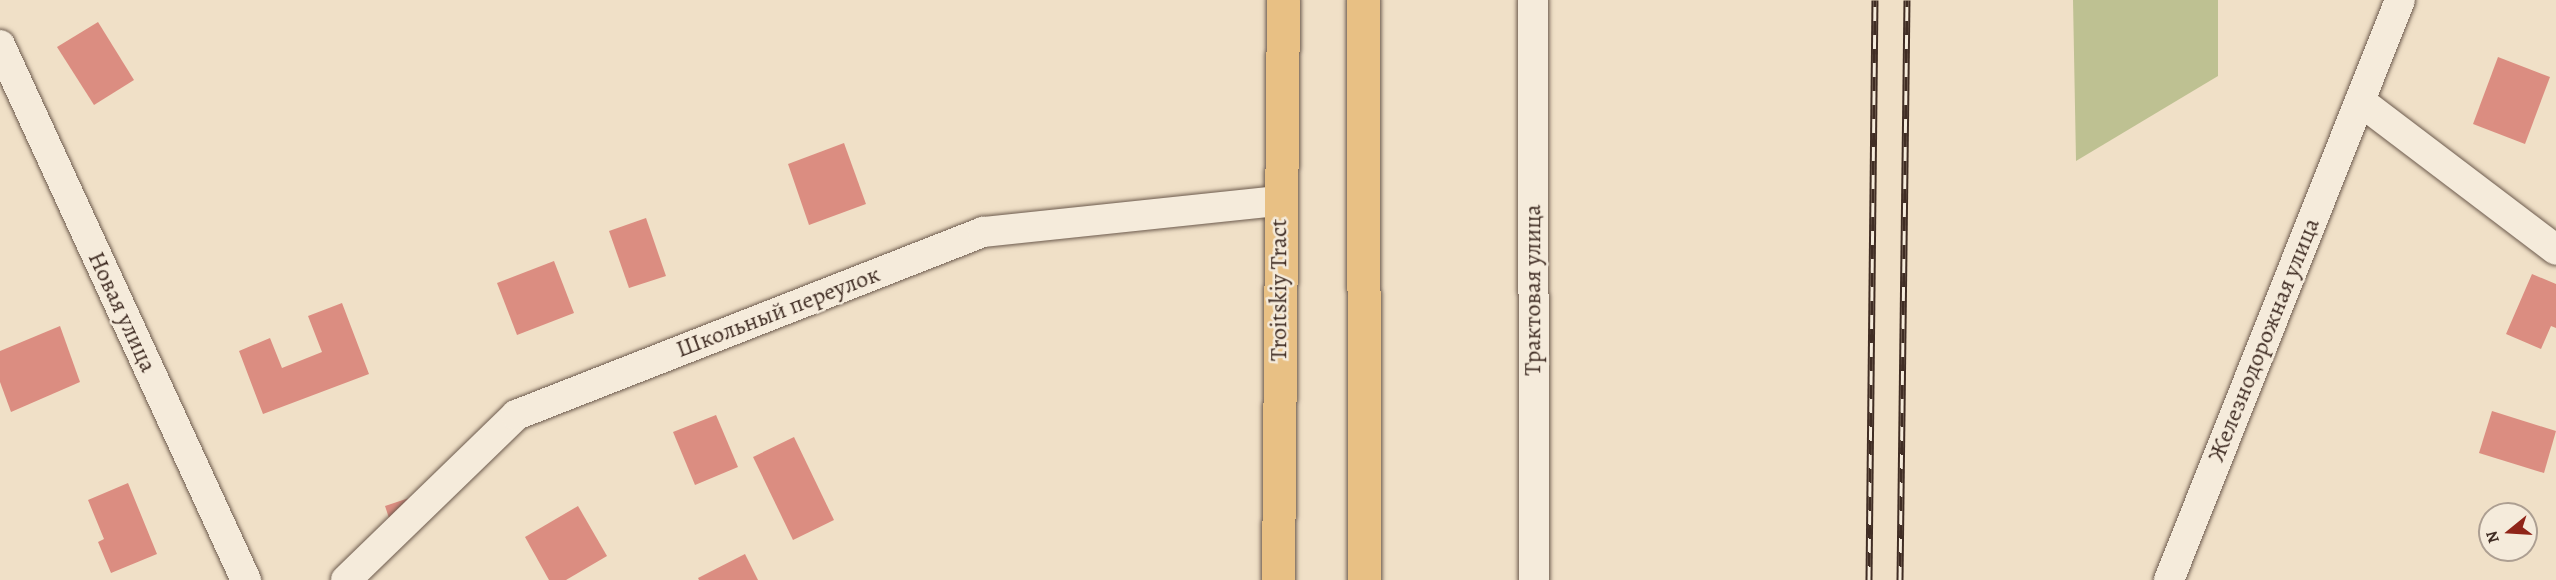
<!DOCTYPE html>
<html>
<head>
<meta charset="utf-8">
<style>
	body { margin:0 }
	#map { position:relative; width:2556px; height:580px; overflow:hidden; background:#f0e0c7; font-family:Alegreya,serif }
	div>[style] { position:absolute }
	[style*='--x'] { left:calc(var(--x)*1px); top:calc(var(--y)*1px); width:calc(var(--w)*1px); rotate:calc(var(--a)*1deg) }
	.green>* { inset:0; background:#bec192 }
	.building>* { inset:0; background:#db8d81 }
	.roads { filter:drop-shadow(0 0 2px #6c5a4d) drop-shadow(0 0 2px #6c5a4d) }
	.minor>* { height:30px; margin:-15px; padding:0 15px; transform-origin:15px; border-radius:15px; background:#f5ebdb }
	.primary>* { height:33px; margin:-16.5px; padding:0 16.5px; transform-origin:16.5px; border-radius:16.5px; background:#e8c084 }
	.rail>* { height:7px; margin-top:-3.5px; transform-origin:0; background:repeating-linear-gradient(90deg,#f5ebdb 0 14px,#402d24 0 28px); box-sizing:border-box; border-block:2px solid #402d24 }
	span { translate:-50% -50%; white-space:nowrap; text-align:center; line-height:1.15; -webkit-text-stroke:5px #f5ebdb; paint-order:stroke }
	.street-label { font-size:24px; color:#402d24 }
	.north { position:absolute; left:2478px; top:502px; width:60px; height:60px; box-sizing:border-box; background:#f5ebdb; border:2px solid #ad9f92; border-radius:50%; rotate:252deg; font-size:16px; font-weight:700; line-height:24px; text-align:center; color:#402d24 }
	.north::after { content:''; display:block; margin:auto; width:21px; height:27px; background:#8f2418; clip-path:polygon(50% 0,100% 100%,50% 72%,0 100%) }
</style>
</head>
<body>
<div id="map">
	<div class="green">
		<i style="clip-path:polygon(2073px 0,2218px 0,2218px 76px,2076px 161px)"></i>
	</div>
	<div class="building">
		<i style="clip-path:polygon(98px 22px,134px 80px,94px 105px,57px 47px)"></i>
		<i style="clip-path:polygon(2498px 57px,2550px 77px,2525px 144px,2473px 124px)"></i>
		<i style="clip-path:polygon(844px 143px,866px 204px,809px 225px,788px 164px)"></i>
		<i style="clip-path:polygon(646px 218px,666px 276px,629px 288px,609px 231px)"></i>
		<i style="clip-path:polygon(554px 261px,574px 313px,517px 335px,497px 283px)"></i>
		<i style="clip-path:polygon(2532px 274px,2556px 284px,2556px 328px,2551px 326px,2541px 349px,2506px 334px)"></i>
		<i style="clip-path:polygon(342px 303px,369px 374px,263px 414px,239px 351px,270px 338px,282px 368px,322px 352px,308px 316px)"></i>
		<i style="clip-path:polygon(60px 326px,80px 382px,11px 412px,0 382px,0 351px)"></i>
		<i style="clip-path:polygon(2492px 411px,2556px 431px,2544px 473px,2479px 453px)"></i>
		<i style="clip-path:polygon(716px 415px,738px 467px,695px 485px,673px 432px)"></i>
		<i style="clip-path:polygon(794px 437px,834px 520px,793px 540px,753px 457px)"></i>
		<i style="clip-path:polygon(128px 483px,157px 554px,111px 573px,98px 542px,104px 539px,88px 500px)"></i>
		<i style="clip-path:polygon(412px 497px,389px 518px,385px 506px)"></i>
		<i style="clip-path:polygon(578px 506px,607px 556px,566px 580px,549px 580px,525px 537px)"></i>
		<i style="clip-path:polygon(745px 554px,758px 580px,699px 580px,698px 578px)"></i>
	</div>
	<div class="roads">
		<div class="minor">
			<i style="--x:1533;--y:0;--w:580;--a:89.9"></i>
			<i style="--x:0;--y:45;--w:589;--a:65.31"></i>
			<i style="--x:2360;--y:101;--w:246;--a:37.2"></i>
			<i style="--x:346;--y:580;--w:237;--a:-44.1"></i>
			<i style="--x:516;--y:415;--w:502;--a:-21.4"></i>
			<i style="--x:983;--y:232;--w:299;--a:-6"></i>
			<i style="--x:2169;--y:580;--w:624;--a:-68.28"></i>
		</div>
		<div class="primary">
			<i style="--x:1363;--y:0;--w:580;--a:89.9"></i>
			<i style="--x:1278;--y:580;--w:580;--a:-89.51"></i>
		</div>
	</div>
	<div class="rail">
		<i style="--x:1869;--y:580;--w:580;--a:-89.41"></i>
		<i style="--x:1900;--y:580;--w:580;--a:-89.31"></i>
	</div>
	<div class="street-label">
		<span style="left:1279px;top:290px;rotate:-90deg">Troitskiy Tract</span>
		<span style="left:1533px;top:290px;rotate:-90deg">Трактовая улица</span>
		<span style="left:122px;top:312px;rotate:65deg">Новая улица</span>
		<span style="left:778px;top:312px;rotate:-21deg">Школьный переулок</span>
		<span style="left:2264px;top:340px;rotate:-68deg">Железнодорожная улица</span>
	</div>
	<div class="north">N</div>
</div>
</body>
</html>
